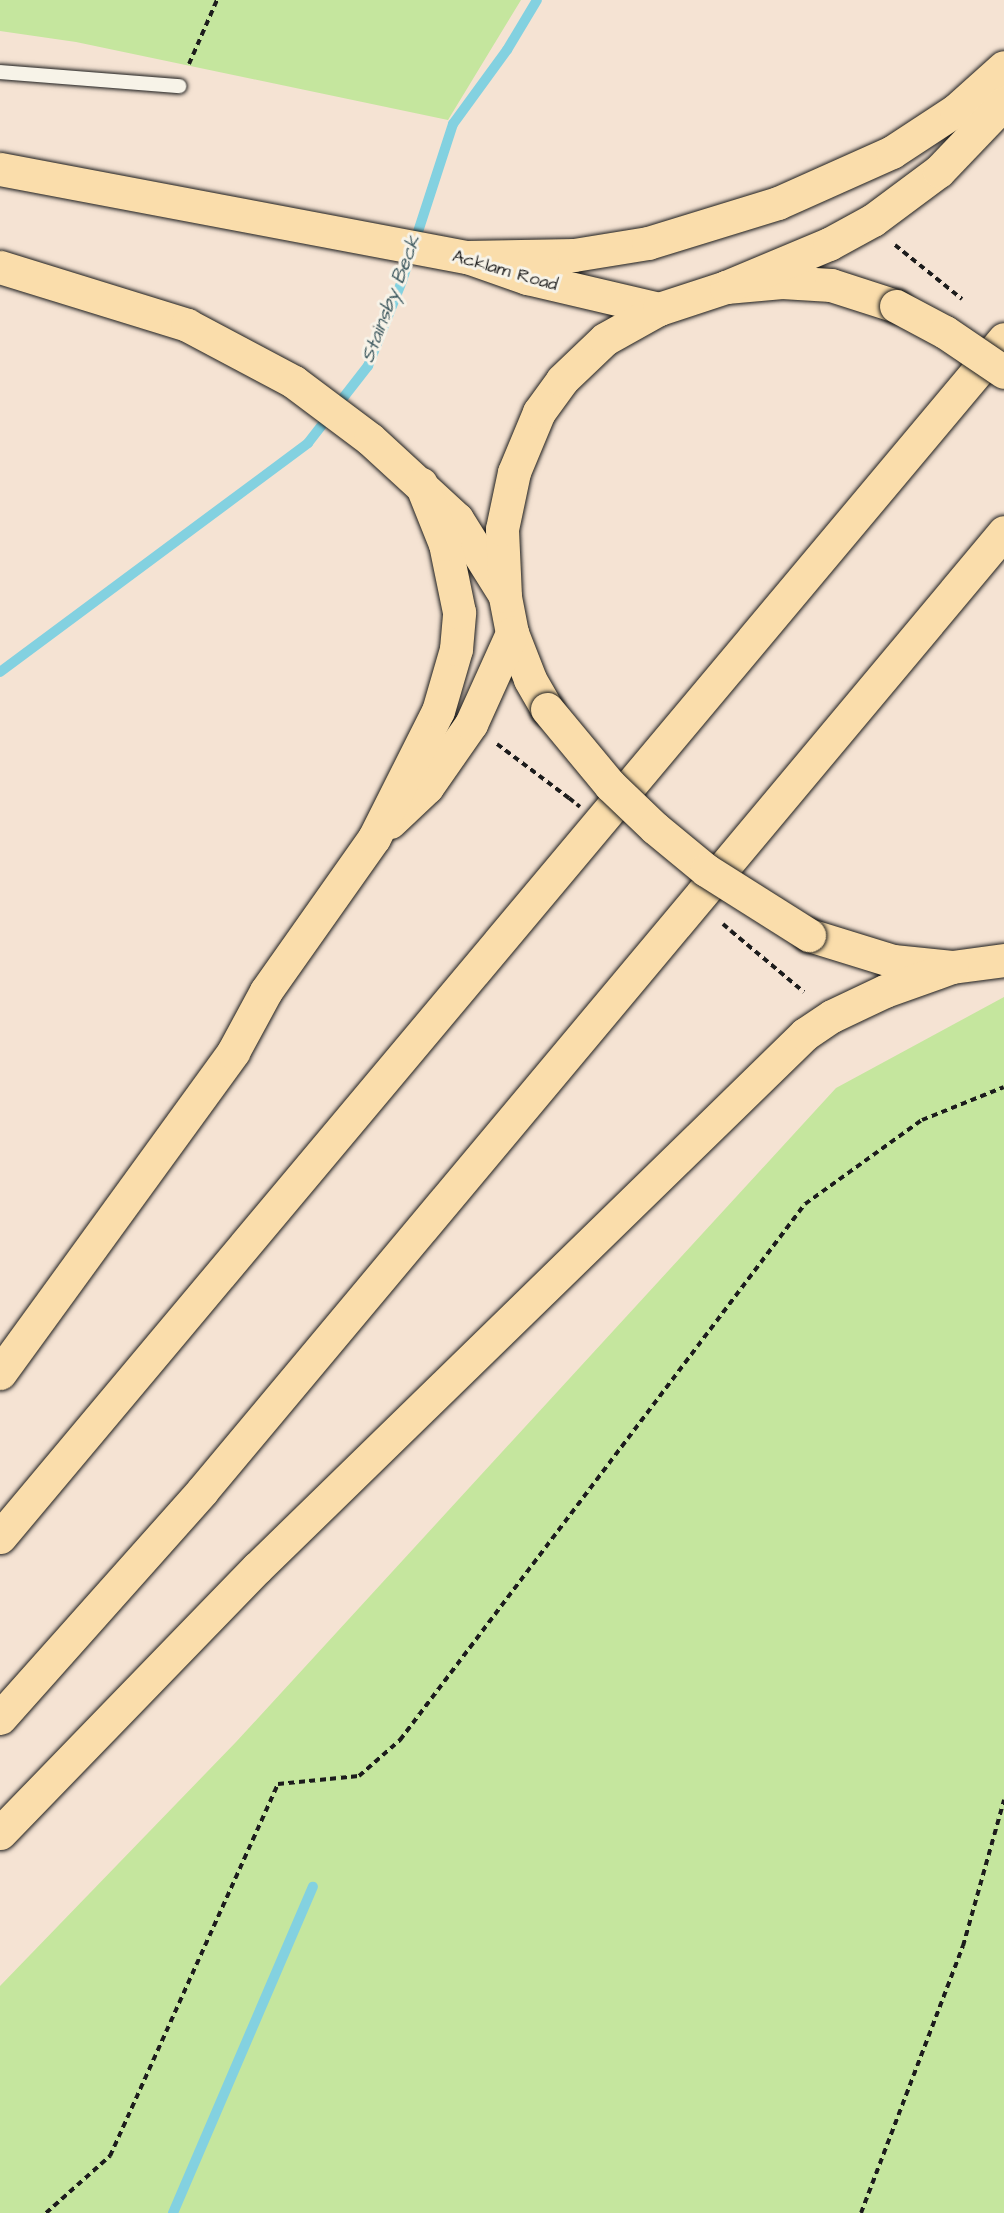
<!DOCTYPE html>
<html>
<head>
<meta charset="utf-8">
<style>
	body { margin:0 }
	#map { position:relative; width:1004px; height:2213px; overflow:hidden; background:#f5e3d3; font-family:"Architects Daughter",sans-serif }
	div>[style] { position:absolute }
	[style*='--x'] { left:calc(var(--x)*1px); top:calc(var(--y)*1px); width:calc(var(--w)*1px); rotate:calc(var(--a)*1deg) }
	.green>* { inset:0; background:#c5e69e }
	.stream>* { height:10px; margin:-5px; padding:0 5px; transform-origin:5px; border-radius:5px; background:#83d1e0 }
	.path>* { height:4px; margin-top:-2px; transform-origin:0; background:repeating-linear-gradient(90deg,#1c1c1c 0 6px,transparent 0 10.5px) }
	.roads { filter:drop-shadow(0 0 2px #1c1c1c) drop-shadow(0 0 2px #1c1c1c) }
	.lane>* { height:14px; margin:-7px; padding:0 7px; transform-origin:7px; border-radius:7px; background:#f7f3e8 }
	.primary>* { height:33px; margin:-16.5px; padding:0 16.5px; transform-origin:16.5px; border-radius:16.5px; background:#faddab }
	.highway>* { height:33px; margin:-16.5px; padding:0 16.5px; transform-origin:16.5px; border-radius:16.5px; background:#faddab }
	.path-bridge>* { height:4px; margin-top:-2px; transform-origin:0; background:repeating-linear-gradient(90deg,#1c1c1c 0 6px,transparent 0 10.5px) }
	.bridges { filter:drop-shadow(0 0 2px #1c1c1c) drop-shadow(0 0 2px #1c1c1c) }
	.primary-bridge>* { height:33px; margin:-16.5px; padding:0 16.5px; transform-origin:16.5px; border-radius:16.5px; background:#faddab }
	span { translate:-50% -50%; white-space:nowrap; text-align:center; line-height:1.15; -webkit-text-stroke:6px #f7f3e8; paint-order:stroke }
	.street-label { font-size:18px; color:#1c1c1c }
	.water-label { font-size:20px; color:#405b61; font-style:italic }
</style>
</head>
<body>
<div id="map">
	<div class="green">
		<i style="clip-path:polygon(0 0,521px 0,448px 120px,76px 42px,0 31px)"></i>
		<i style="clip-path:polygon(1004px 997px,1004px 2213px,0 2213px,0 1986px,236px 1742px,836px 1088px)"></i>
	</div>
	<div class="stream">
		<i style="--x:0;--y:672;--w:384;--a:-36.6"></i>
		<i style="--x:308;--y:443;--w:98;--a:-52.1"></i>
		<i style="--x:368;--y:366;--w:92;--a:-68.2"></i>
		<i style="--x:402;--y:281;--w:165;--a:-72"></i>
		<i style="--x:453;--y:124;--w:92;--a:-53.9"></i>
		<i style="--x:507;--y:50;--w:58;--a:-59"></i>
		<i style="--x:173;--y:2213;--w:355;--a:-66.8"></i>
	</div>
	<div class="path">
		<i style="--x:189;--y:64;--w:70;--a:-66.4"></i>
		<i style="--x:895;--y:245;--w:86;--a:38.9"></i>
		<i style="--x:497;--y:744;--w:90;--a:36.9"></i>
		<i style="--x:731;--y:931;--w:95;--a:39.9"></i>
		<i style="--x:46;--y:2213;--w:86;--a:-41.7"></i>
		<i style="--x:110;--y:2156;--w:408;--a:-65.7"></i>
		<i style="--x:278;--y:1784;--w:81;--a:-5.6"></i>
		<i style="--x:359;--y:1776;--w:55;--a:-41.3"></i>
		<i style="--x:400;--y:1740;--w:672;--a:-52.93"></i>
		<i style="--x:805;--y:1204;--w:144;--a:-35.7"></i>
		<i style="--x:922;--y:1120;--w:88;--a:-21.9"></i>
		<i style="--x:861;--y:2213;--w:286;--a:-69.1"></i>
		<i style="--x:963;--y:1946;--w:152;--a:-74.3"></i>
	</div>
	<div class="roads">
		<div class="lane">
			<i style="--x:0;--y:72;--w:180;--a:4.5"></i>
		</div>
		<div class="primary">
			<i style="--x:0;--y:169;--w:475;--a:10.7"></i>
			<i style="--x:467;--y:257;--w:64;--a:19.3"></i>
			<i style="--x:527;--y:278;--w:136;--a:13.2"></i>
			<i style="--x:0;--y:267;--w:196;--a:17.2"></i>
			<i style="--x:187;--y:325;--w:121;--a:28"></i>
			<i style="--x:294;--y:382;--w:95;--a:36.9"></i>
			<i style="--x:370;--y:439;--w:118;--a:42.6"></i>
			<i style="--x:457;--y:519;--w:89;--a:57.9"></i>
			<i style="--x:547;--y:709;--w:34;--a:-120"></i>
			<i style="--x:530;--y:679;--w:49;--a:-111.4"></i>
			<i style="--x:512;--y:633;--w:38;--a:-101"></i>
			<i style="--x:505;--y:596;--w:67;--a:-92.6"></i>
			<i style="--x:502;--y:529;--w:58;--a:-78.1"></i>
			<i style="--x:514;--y:472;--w:65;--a:-67.4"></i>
			<i style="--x:539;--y:412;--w:39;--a:-54"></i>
			<i style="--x:562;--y:380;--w:59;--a:-43.6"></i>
			<i style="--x:605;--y:339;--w:62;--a:-29.1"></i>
			<i style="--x:659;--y:309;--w:71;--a:-18.2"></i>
			<i style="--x:726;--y:287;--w:56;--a:-5.1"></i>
			<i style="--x:782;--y:282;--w:49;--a:3.5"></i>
			<i style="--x:831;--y:285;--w:68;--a:17.9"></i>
			<i style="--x:809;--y:935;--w:88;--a:17.2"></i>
			<i style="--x:893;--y:961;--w:59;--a:5.8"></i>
			<i style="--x:952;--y:967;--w:52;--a:-7.7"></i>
		</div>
		<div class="highway">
			<i style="--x:467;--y:257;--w:107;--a:-1.1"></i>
			<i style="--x:574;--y:255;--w:75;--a:-9.2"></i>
			<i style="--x:648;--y:243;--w:136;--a:-17.1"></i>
			<i style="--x:778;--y:203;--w:125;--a:-24.1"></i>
			<i style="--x:892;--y:152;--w:77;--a:-33.3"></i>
			<i style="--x:956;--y:110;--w:64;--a:-41.9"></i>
			<i style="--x:726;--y:287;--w:112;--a:-22.7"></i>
			<i style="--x:829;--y:244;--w:50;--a:-28.6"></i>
			<i style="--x:873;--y:220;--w:82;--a:-36.6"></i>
			<i style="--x:939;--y:171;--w:94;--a:-46.3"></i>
			<i style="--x:390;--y:822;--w:51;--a:-43.4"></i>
			<i style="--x:427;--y:787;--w:77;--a:-55.1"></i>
			<i style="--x:471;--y:724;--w:100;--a:-65.7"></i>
			<i style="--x:0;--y:1373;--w:397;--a:-54"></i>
			<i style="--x:233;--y:1052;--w:69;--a:-61.6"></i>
			<i style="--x:266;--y:991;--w:187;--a:-54.8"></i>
			<i style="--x:374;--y:838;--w:142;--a:-63.3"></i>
			<i style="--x:438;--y:711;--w:65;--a:-73.8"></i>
			<i style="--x:456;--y:649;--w:37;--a:-85"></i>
			<i style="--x:459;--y:612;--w:69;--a:-101.6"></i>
			<i style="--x:445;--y:544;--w:65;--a:-111.8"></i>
			<i style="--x:0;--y:1537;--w:1563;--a:-50.03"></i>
			<i style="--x:0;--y:1718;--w:304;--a:-48.3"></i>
			<i style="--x:202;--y:1491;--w:1250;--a:-50.09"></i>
			<i style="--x:0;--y:1833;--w:369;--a:-45.9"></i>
			<i style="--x:257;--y:1568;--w:765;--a:-44.26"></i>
			<i style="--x:805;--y:1034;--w:32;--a:-34"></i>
			<i style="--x:832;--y:1016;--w:59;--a:-25.3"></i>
			<i style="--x:885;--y:991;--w:71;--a:-19.7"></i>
		</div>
	</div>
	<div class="path-bridge">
		<i style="--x:569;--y:798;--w:14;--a:39"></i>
		<i style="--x:723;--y:924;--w:11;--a:41"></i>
	</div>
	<div class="bridges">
		<div class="primary-bridge">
			<i style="--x:896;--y:306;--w:55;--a:28"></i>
			<i style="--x:945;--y:332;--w:71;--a:34.1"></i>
			<i style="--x:547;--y:709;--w:99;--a:50.3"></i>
			<i style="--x:610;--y:785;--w:62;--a:43.7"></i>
			<i style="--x:655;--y:828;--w:66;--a:39.5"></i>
			<i style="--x:706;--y:870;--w:122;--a:32.3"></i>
		</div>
	</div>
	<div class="street-label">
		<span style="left:505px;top:271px;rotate:16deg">Acklam Road</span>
	</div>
	<div class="water-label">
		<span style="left:391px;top:299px;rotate:-69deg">Stainsby Beck</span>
	</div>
</div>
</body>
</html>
